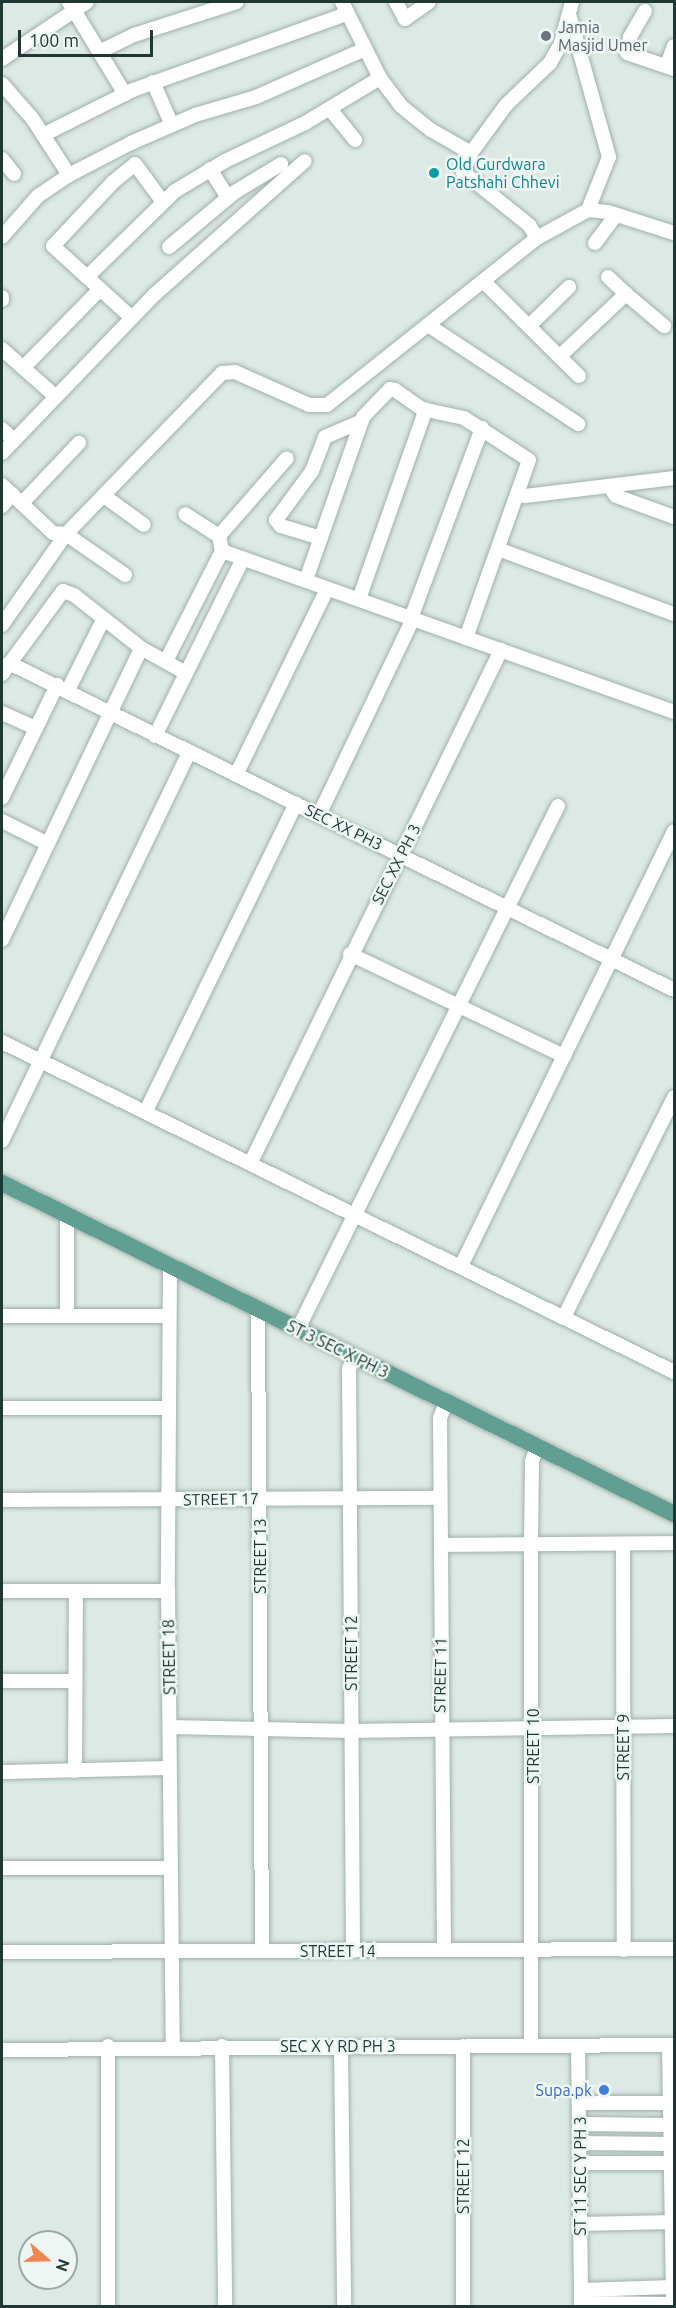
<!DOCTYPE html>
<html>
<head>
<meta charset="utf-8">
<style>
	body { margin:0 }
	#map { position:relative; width:676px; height:2308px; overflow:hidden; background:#dde9e4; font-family:Ubuntu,sans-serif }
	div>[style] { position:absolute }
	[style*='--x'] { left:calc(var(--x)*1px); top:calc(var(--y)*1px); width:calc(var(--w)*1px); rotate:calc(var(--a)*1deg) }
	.roads { filter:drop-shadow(0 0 2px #a0b0ab) drop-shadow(0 0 2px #a0b0ab) }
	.minor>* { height:14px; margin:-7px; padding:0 7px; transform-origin:7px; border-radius:7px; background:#fff }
	.major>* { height:16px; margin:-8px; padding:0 8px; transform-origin:8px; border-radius:8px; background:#619f93 }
	.dots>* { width:16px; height:16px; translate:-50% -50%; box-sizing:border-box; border:3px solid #edf6f2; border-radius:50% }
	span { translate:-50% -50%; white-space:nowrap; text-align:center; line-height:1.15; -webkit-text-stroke:5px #edf6f2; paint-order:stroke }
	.worship-label { font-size:16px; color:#5b616d }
	.left { translate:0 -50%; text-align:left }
	.culture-label { font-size:16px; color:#0d838f }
	.street-label { font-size:16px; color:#1f3833 }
	.shop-label { font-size:16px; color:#366cbe }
	.right { translate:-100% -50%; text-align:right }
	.frame { position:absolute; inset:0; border:3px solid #1f3833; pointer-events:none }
	.north { position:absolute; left:18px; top:2230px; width:60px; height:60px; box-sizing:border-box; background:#edf6f2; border:2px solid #9baaa6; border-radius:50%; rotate:110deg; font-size:16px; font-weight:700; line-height:24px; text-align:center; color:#1f3833 }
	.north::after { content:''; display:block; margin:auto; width:21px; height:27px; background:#f28452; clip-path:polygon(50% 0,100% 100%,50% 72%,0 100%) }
	.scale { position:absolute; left:18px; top:30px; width:135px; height:27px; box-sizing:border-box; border:3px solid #1f3833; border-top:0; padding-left:8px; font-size:18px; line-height:21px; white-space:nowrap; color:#1f3833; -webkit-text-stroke:4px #edf6f2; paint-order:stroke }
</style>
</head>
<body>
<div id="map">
	<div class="roads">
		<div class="minor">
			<i style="--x:69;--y:2;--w:108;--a:58.7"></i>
			<i style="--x:342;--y:2;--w:85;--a:63.4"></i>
			<i style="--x:380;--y:78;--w:35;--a:53"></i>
			<i style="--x:401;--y:106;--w:38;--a:39"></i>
			<i style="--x:431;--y:130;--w:46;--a:29.9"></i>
			<i style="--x:471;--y:153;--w:21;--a:113"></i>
			<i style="--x:463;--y:172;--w:85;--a:38.8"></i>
			<i style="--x:529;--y:225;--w:15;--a:58"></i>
			<i style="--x:396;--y:2;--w:19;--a:62"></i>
			<i style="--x:405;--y:19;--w:29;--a:-35"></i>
			<i style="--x:645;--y:11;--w:30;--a:120"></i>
			<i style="--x:630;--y:37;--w:16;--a:101"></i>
			<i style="--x:627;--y:53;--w:50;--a:18.8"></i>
			<i style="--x:101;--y:51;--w:37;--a:-26"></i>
			<i style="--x:134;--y:35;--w:108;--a:-17.8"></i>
			<i style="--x:2;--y:59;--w:102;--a:-33.8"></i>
			<i style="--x:667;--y:65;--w:20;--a:-70"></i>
			<i style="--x:153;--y:82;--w:47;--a:66.2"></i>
			<i style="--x:2;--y:84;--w:45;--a:48.6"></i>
			<i style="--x:32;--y:118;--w:68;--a:57"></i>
			<i style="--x:69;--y:175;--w:70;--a:-27.3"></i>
			<i style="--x:131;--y:143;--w:70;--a:-23.6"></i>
			<i style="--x:195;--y:115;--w:64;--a:-16.4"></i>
			<i style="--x:256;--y:97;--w:119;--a:-23.8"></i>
			<i style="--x:330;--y:109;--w:40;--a:51"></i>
			<i style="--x:43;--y:135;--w:101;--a:-26.6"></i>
			<i style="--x:133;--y:90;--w:227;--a:-19.6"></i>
			<i style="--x:471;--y:153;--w:59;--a:-53.9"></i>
			<i style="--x:506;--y:105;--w:61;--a:-43.7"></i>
			<i style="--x:550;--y:63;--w:23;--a:-61"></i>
			<i style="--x:561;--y:43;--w:42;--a:-75"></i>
			<i style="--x:2;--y:159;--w:19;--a:51"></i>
			<i style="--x:210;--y:169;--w:34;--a:58"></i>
			<i style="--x:588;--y:210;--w:20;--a:6"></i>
			<i style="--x:608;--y:212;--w:69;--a:17.7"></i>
			<i style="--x:2;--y:237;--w:55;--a:-48.7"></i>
			<i style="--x:38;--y:196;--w:37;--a:-34"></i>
			<i style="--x:595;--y:243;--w:35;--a:-53"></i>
			<i style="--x:169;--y:247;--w:86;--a:-39.8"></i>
			<i style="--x:235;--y:192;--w:54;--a:-31.3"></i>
			<i style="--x:87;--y:277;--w:46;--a:-137.6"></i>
			<i style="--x:53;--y:246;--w:88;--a:-46.8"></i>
			<i style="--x:113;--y:182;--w:28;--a:-39"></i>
			<i style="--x:135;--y:164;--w:47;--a:53.6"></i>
			<i style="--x:608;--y:277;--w:25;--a:43"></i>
			<i style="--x:483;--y:281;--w:135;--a:44.7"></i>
			<i style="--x:100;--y:289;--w:43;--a:42.2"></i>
			<i style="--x:2;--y:297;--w:3;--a:90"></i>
			<i style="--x:428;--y:325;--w:180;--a:33.4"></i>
			<i style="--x:529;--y:326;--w:56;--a:-44.3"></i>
			<i style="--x:2;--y:349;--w:72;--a:41.6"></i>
			<i style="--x:560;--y:356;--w:91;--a:-43.2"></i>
			<i style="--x:626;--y:294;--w:50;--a:40.1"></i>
			<i style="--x:23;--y:368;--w:110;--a:-45.7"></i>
			<i style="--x:100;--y:289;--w:18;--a:-137"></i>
			<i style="--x:87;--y:277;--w:123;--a:-44.3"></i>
			<i style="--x:175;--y:191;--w:58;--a:-31"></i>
			<i style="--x:225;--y:161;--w:89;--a:-25.4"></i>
			<i style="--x:305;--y:123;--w:87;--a:-31"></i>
			<i style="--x:2;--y:429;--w:16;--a:43"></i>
			<i style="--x:2;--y:453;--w:221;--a:-46.1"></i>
			<i style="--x:155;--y:294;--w:200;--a:-41.6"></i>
			<i style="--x:2;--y:485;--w:70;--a:43.3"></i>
			<i style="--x:53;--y:533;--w:13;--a:4"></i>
			<i style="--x:66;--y:534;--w:72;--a:34.8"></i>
			<i style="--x:609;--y:486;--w:12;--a:55"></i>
			<i style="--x:616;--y:496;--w:62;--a:19.9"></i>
			<i style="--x:519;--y:493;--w:7;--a:27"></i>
			<i style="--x:525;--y:496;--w:150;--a:-6.9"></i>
			<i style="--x:104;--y:496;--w:49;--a:35.9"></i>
			<i style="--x:22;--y:503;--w:83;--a:-46.5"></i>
			<i style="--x:2;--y:506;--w:16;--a:-50"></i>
			<i style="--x:219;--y:536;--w:103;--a:-48.9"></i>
			<i style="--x:321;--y:538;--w:42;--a:-163.3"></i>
			<i style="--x:281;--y:526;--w:8;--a:-130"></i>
			<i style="--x:276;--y:520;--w:61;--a:-53.7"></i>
			<i style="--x:312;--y:471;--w:36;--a:-69"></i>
			<i style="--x:325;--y:437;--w:40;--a:-23.4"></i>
			<i style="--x:498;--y:549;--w:188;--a:20.3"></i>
			<i style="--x:222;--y:551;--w:480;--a:19.6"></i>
			<i style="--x:306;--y:580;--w:173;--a:-70.7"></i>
			<i style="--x:363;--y:417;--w:39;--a:-46"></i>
			<i style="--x:390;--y:389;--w:5;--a:11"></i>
			<i style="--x:395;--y:390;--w:33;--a:35"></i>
			<i style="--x:422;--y:409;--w:43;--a:12.1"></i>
			<i style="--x:464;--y:418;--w:77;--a:32.9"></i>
			<i style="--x:529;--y:460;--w:189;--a:109.5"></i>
			<i style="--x:359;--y:599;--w:201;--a:-70.6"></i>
			<i style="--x:411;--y:618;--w:203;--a:-69.5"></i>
			<i style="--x:2;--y:625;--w:111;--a:-54.9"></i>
			<i style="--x:66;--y:534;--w:224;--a:-45.9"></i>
			<i style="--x:222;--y:373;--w:13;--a:-4"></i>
			<i style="--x:235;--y:372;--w:81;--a:24"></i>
			<i style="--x:309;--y:405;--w:18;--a:0"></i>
			<i style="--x:327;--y:405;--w:268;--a:-38.5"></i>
			<i style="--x:537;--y:238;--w:58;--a:-28.8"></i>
			<i style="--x:588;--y:210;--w:57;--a:-68.4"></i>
			<i style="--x:609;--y:157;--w:145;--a:-105.6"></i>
			<i style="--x:166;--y:661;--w:123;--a:-63"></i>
			<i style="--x:222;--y:551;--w:15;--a:-101"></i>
			<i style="--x:219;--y:536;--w:40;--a:-147.1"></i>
			<i style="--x:9;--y:663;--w:741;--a:26.18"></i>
			<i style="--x:2;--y:674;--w:103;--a:-53.7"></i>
			<i style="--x:63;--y:591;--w:12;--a:20"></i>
			<i style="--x:74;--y:595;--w:85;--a:38.3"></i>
			<i style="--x:141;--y:648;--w:51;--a:29.1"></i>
			<i style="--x:68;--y:690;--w:80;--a:-63.4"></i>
			<i style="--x:2;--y:713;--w:37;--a:24"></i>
			<i style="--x:155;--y:736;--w:198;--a:-63.6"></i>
			<i style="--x:236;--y:775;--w:207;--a:-63.9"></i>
			<i style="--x:2;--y:798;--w:126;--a:-64"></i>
			<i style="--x:319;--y:815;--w:217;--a:-64.4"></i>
			<i style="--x:2;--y:821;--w:51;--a:26.6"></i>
			<i style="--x:2;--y:940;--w:323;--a:-64.5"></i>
			<i style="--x:350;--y:954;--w:237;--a:25.5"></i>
			<i style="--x:2;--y:1042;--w:749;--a:26.15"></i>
			<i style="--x:146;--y:1111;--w:342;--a:-64"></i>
			<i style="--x:2;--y:1141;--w:432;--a:-64.3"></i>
			<i style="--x:251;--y:1162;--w:570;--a:-63.97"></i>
			<i style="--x:461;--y:1266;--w:484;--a:-63.9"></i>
			<i style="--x:170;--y:1267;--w:324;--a:90.4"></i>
			<i style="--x:168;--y:1591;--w:456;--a:89.4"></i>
			<i style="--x:258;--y:1311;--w:640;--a:89.64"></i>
			<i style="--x:2;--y:1316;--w:165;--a:0"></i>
			<i style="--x:67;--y:1316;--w:100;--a:-90"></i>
			<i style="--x:564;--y:1317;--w:246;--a:-63.4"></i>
			<i style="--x:298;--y:1329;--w:584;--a:-63.57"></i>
			<i style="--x:2;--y:1408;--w:165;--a:0"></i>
			<i style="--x:2;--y:1500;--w:438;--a:-0.3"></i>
			<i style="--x:623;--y:1544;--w:406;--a:89.9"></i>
			<i style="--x:442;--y:1545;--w:232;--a:-0.5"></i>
			<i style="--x:2;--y:1591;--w:166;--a:0"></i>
			<i style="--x:2;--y:1681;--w:73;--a:0"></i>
			<i style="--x:171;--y:1727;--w:180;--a:1.3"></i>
			<i style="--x:351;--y:1731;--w:323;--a:-0.9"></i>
			<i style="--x:75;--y:1771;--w:179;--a:-89.7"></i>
			<i style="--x:2;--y:1772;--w:167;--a:-1.4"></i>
			<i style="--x:2;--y:1868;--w:167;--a:0"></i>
			<i style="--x:444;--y:1949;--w:531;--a:-90.43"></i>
			<i style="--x:440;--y:1418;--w:17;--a:-69"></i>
			<i style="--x:353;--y:1951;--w:582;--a:-90.39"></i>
			<i style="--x:349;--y:1369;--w:14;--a:-69"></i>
			<i style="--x:2;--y:1952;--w:672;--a:-0.26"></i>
			<i style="--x:531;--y:2045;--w:501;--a:-90"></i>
			<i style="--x:531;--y:1544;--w:83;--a:-89.3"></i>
			<i style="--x:532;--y:1461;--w:15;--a:-70"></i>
			<i style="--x:669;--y:2045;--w:261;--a:89.1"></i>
			<i style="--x:222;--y:2046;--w:260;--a:89.3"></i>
			<i style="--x:578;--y:2046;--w:260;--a:89.3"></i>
			<i style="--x:341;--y:2047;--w:259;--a:89.3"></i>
			<i style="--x:2;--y:2050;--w:672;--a:-0.43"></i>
			<i style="--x:579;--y:2103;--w:92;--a:0"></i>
			<i style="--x:579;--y:2124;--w:92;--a:0.6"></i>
			<i style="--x:579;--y:2143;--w:91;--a:0.6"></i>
			<i style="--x:580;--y:2163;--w:90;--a:0"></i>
			<i style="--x:580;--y:2224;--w:94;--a:-1.2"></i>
			<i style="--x:581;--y:2290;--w:92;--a:-1.9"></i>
			<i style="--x:581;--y:2303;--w:92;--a:0.6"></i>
			<i style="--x:108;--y:2306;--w:260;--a:-90"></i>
			<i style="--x:463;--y:2306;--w:260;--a:-90"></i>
		</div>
		<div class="major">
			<i style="--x:2;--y:1183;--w:749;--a:26.22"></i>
		</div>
	</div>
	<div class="dots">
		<i style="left:546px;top:36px;background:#6b7280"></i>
		<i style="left:434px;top:173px;background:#0f9aa8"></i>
		<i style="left:604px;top:2090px;background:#3f7fe0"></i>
	</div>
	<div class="worship-label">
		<span class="left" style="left:558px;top:36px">Jamia<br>Masjid Umer</span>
	</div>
	<div class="culture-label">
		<span class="left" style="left:446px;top:173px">Old Gurdwara<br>Patshahi Chhevi</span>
	</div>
	<div class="street-label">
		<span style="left:344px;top:827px;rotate:26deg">SEC XX PH3</span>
		<span style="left:396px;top:864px;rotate:-63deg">SEC XX PH 3</span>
		<span style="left:338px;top:1349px;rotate:26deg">ST 3 SEC X PH 3</span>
		<span style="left:221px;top:1499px;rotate:-1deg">STREET 17</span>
		<span style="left:260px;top:1556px;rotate:-90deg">STREET 13</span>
		<span style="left:351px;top:1653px;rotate:-90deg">STREET 12</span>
		<span style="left:169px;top:1657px;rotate:-91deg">STREET 18</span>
		<span style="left:440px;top:1675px;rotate:-89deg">STREET 11</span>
		<span style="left:533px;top:1746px;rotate:-90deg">STREET 10</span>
		<span style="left:623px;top:1747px;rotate:-90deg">STREET 9</span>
		<span style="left:338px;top:1951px">STREET 14</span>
		<span style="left:338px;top:2046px">SEC X Y RD PH 3</span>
		<span style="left:463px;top:2176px;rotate:-90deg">STREET 12</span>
		<span style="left:580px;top:2176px;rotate:-90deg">ST 11 SEC Y PH 3</span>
	</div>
	<div class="shop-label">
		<span class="right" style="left:592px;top:2090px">Supa.pk</span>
	</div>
	<div class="frame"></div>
	<div class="north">N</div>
	<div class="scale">100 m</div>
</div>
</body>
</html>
